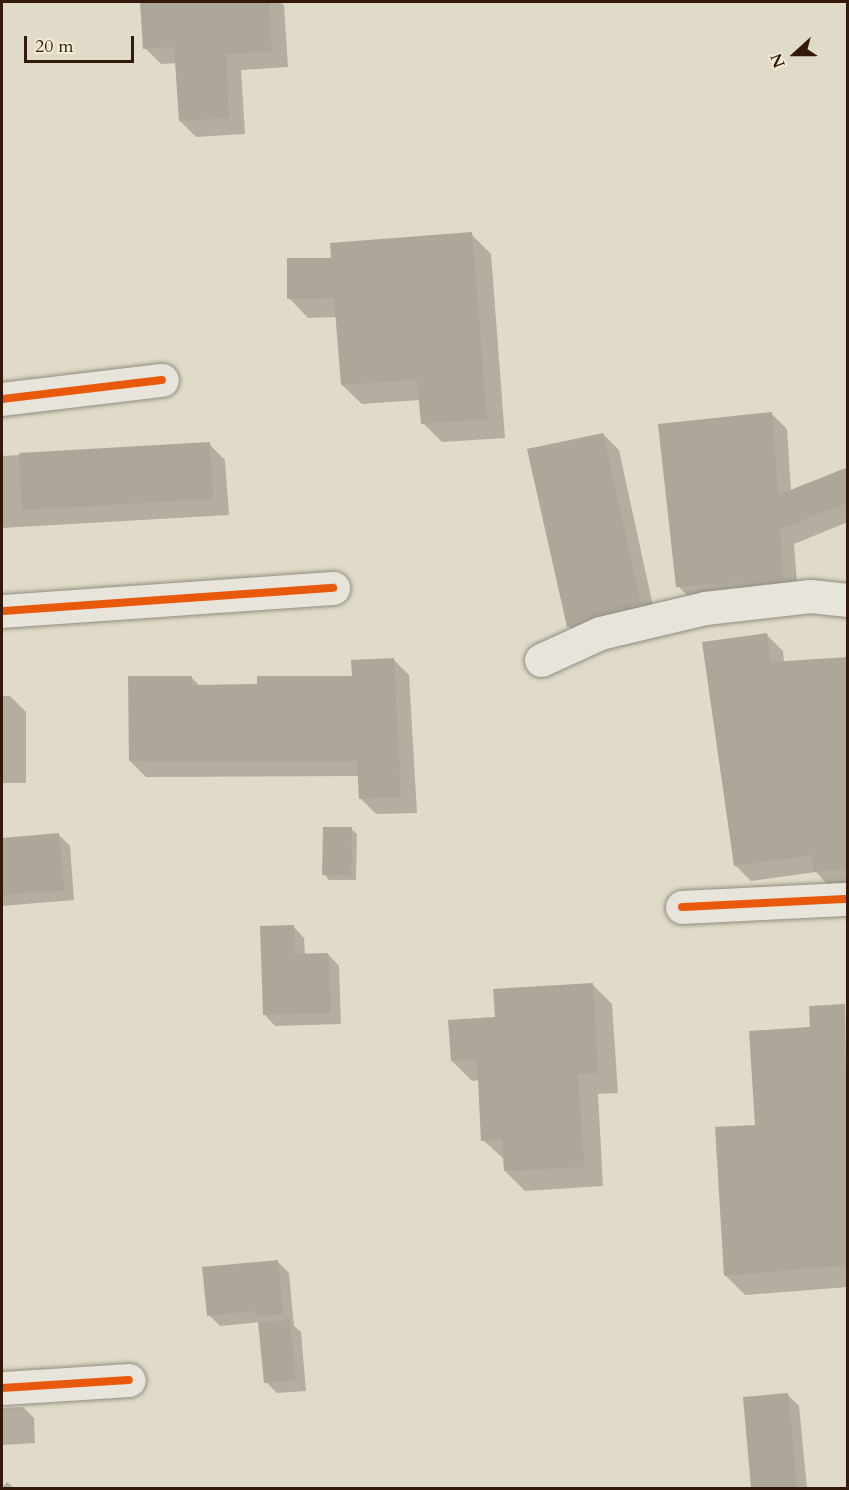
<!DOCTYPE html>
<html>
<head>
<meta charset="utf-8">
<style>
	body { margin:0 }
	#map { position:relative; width:849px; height:1490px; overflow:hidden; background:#e0dac8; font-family:Cardo,serif }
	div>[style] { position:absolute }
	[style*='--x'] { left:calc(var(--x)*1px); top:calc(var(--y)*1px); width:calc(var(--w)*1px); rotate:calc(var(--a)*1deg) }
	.shadow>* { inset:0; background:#0003 }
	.building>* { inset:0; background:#ada79a }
	.roads { filter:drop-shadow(0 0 2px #928b7f) drop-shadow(0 0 2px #928b7f) }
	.minor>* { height:33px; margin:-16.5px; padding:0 16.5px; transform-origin:16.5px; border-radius:16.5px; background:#e7e4db }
	.cycleway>* { height:8px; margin:-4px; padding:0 4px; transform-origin:4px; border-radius:4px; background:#e8590c }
	span { translate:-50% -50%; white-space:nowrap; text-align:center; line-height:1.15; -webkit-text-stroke:6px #f1ebd5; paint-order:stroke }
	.frame { position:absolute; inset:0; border:3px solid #331907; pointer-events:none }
	.north { position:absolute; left:765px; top:24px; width:60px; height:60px; -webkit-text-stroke:4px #f1ebd5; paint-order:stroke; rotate:249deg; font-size:16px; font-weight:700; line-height:24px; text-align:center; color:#331907 }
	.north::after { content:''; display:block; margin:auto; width:21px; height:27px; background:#331907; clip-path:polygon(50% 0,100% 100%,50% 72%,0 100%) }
	.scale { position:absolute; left:24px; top:36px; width:110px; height:27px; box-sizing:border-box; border:3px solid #331907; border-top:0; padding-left:8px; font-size:18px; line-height:21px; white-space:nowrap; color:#331907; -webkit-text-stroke:4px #f1ebd5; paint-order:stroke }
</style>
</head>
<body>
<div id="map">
	<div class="shadow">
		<i style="clip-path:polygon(142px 2px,280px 2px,284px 5px,288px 67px,241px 70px,245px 134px,196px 137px,180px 121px,177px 63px,161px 64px,145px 48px)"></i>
		<i style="clip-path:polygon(471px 234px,491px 254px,505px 438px,442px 442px,423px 423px,421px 400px,362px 404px,342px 385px,337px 317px,308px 318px,289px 298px,332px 260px)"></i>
		<i style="clip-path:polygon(772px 414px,787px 429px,791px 491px,848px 468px,848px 522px,794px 544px,798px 595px,693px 601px,678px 586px)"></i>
		<i style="clip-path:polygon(603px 434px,619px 450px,656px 620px,585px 642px,569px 627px,529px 450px)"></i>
		<i style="clip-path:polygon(209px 444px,225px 460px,229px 515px,2px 528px,2px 456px)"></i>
		<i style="clip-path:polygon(766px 634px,783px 651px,784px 662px,848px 658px,848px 886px,830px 887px,816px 872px,751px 881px,735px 865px)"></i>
		<i style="clip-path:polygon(393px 659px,409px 675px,417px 813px,376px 814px,360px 798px,359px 776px,146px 777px,130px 761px,191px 677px,200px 686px,259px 686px,354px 678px)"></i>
		<i style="clip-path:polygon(2px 696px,10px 696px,26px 712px,26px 783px,2px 783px)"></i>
		<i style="clip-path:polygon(351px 829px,357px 834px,356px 880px,329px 880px,324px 874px)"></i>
		<i style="clip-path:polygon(59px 835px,70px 846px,74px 900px,2px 906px,2px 840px)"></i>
		<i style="clip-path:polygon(293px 926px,304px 938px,305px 955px,328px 954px,339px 966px,341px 1024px,275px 1026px,264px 1014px)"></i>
		<i style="clip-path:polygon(592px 984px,612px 1004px,618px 1093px,598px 1094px,603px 1186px,525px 1191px,505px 1171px,505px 1160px,483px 1140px,479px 1080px,472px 1081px,452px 1061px,496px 1018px)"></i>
		<i style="clip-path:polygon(845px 1005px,848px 1287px,745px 1295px,725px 1275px,756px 1126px,812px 1029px)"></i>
		<i style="clip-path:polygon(278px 1262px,289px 1273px,294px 1326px,301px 1332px,306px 1391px,277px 1393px,266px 1382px,260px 1322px,220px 1326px,209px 1315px)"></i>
		<i style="clip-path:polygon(788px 1395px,799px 1406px,807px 1488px,753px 1488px,745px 1398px)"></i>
		<i style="clip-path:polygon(23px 1407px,34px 1418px,35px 1443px,2px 1445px,2px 1408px)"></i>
		<i style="clip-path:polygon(7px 1482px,14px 1488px,2px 1488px)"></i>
	</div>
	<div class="building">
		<i style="clip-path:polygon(140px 2px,269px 2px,272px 52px,226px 54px,229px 118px,179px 121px,174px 47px,143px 49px)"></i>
		<i style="clip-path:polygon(472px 232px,487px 419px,421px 424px,417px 380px,341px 385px,334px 298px,287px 299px,287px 258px,331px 258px,330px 243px)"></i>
		<i style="clip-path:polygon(772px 412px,778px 495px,848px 467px,848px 502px,780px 529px,783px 580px,676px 587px,658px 424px)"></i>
		<i style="clip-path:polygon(603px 433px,641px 604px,595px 615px,567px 627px,527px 449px)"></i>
		<i style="clip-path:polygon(210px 442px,213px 499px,22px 510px,19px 453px)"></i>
		<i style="clip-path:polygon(767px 633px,771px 662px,848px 657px,848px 869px,813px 872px,812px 855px,734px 866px,702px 642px)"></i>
		<i style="clip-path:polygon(394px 658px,401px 797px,359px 799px,357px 761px,129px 761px,128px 676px,192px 676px,192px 685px,257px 684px,257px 676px,352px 676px,351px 660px)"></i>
		<i style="clip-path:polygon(323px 827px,352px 827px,351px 875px,322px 875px)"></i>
		<i style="clip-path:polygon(59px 833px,64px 890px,2px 895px,2px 838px)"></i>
		<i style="clip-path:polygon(294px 925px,295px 954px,328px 953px,331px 1013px,263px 1015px,260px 926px)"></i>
		<i style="clip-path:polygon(593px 983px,598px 1073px,578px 1074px,584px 1167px,504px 1171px,502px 1140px,481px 1141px,477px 1060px,451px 1061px,448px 1020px,495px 1017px,493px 989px)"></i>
		<i style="clip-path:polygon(845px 1004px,848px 1265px,724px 1276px,715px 1127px,755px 1125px,749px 1031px,810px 1027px,809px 1006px)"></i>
		<i style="clip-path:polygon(278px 1260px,283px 1314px,255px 1317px,255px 1311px,207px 1316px,202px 1267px)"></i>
		<i style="clip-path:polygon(290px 1320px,296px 1380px,264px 1383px,258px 1322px)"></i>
		<i style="clip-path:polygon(788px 1393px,797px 1488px,751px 1488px,743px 1397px)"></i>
	</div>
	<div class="roads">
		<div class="minor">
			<i style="--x:2;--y:399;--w:161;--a:-6.8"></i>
			<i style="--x:2;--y:611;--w:332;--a:-4"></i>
			<i style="--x:541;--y:660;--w:65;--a:-24.6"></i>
			<i style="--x:600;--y:633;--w:108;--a:-13.4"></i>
			<i style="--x:705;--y:608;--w:106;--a:-6.5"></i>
			<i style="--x:810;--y:596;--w:38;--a:6"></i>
			<i style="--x:682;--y:907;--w:166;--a:-2.8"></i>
			<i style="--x:2;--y:1388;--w:127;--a:-3.6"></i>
		</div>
	</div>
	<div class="cycleway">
		<i style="--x:2;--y:399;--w:161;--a:-6.8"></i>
		<i style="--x:2;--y:611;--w:332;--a:-4"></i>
		<i style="--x:682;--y:907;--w:166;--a:-2.8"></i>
		<i style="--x:2;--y:1388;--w:127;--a:-3.6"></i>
	</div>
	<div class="frame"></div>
	<div class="north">N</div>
	<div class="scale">20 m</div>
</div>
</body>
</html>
